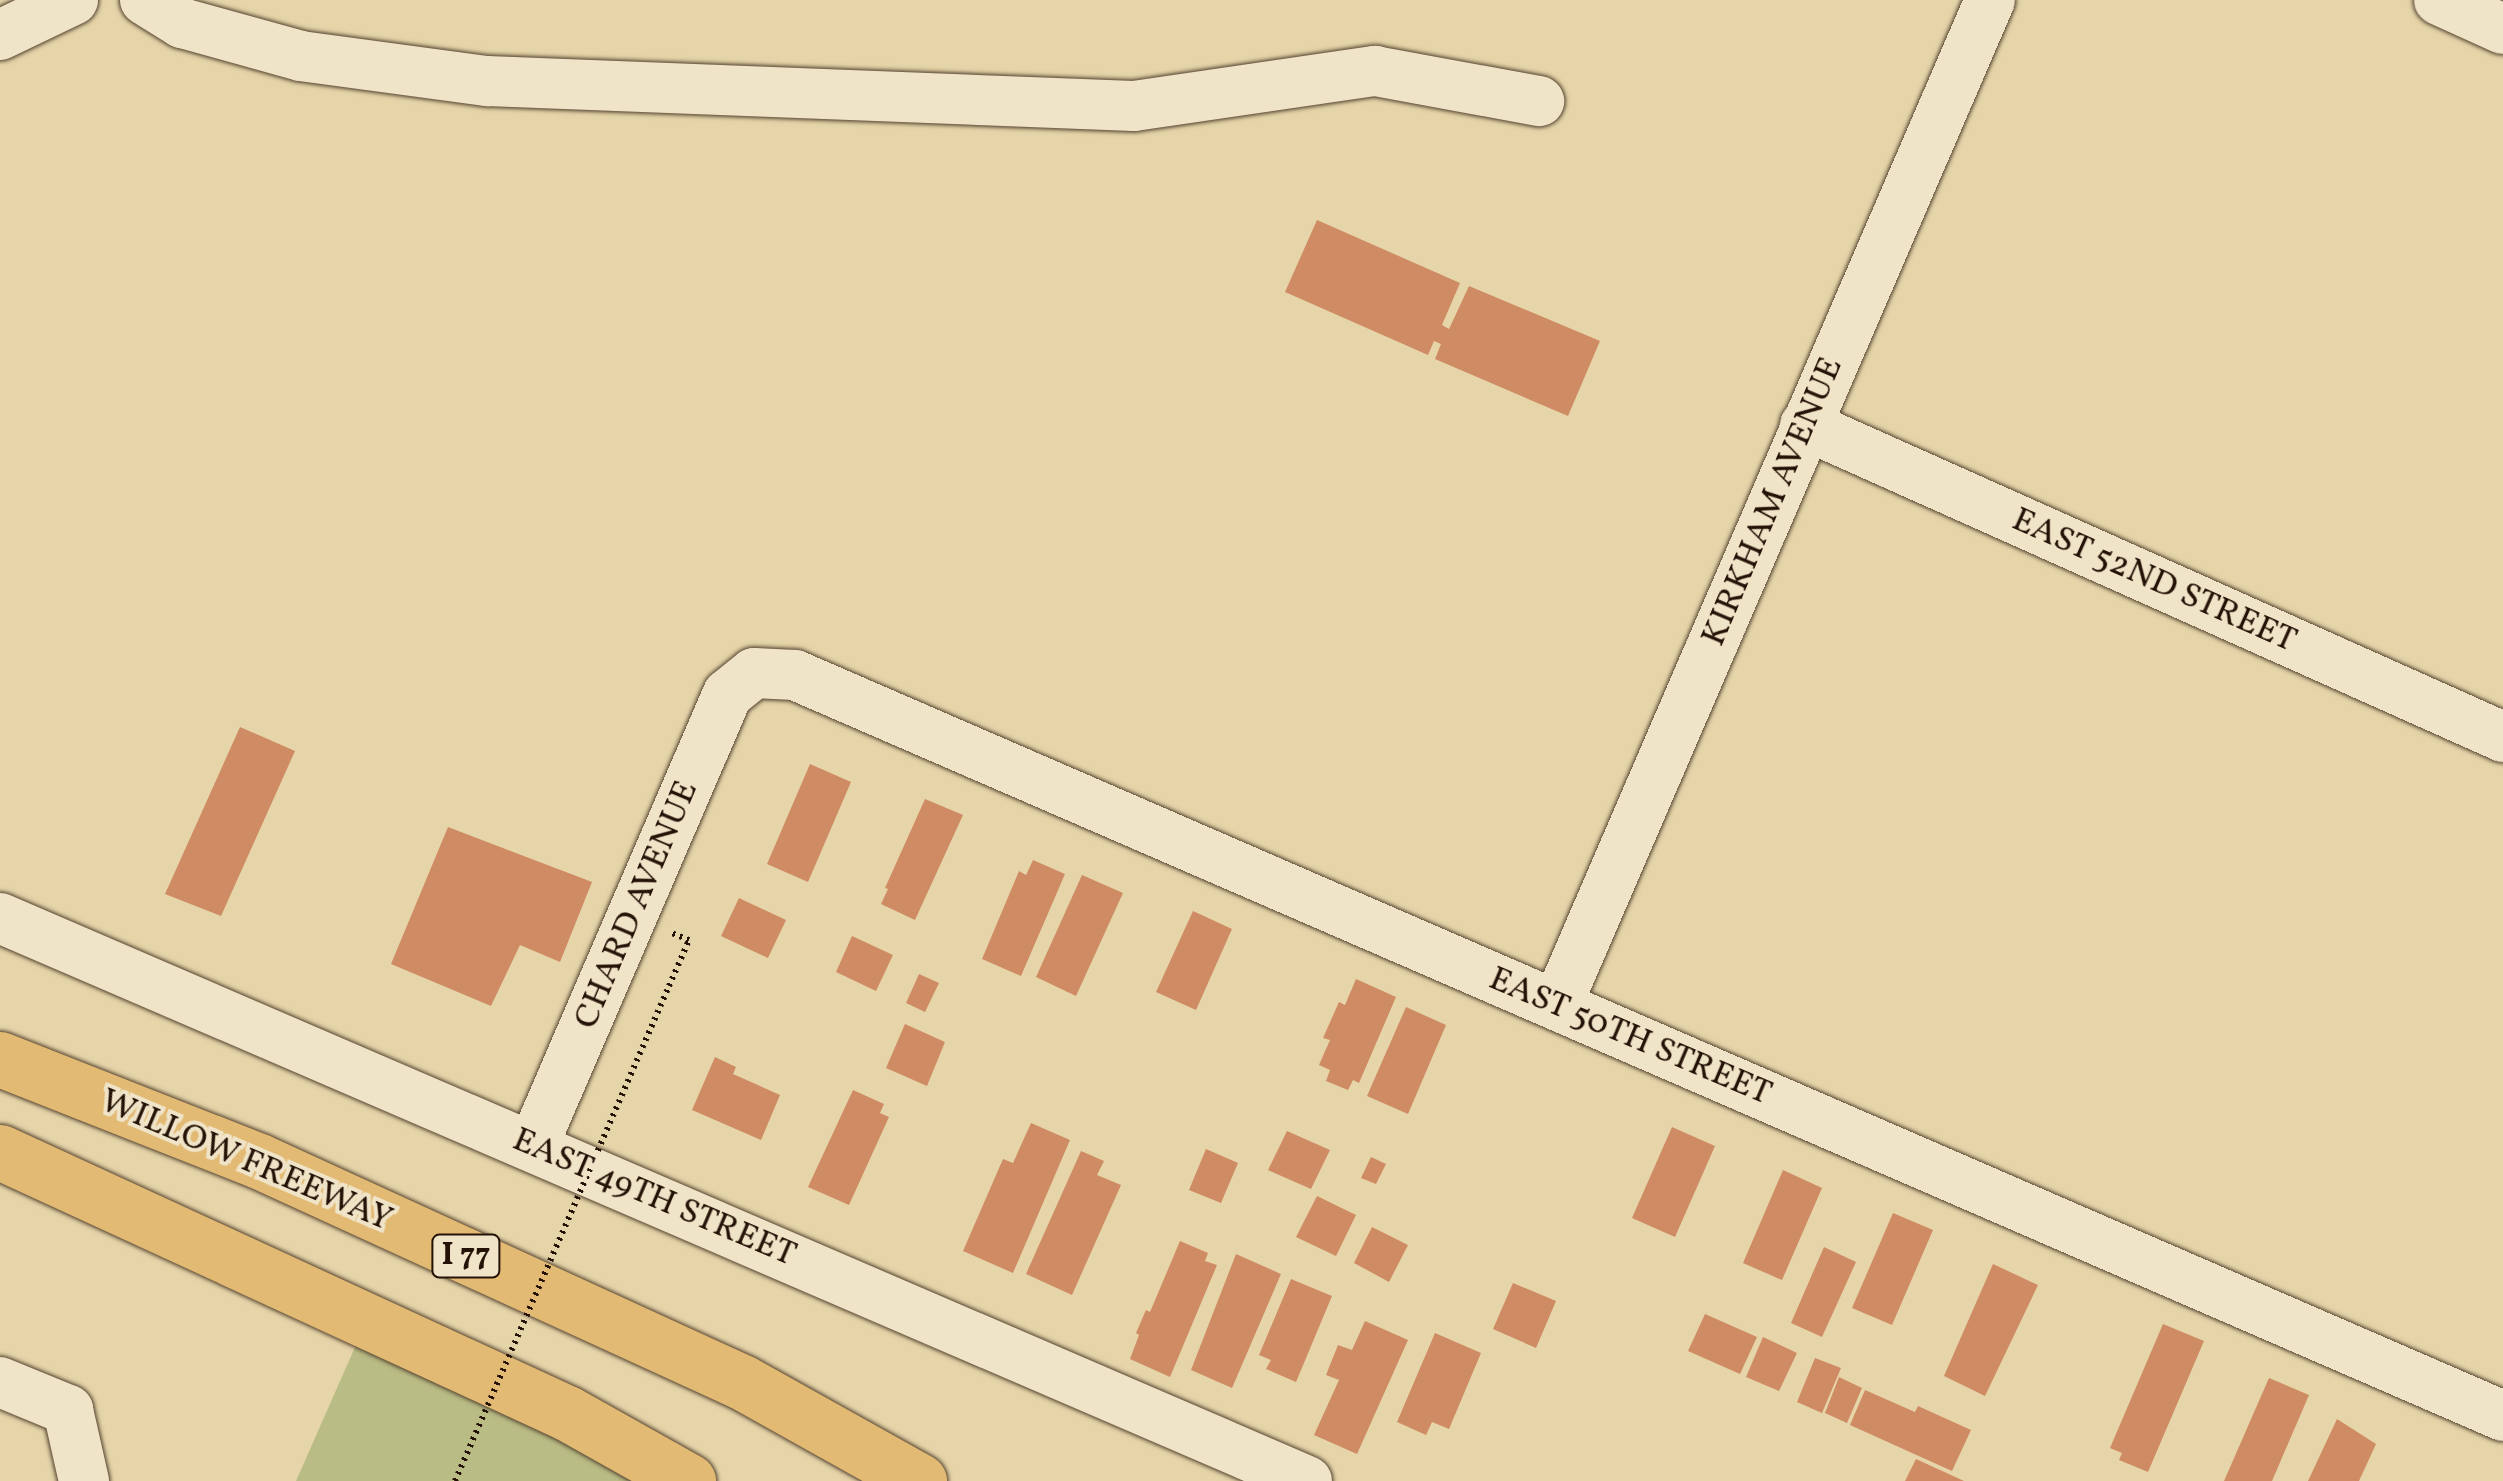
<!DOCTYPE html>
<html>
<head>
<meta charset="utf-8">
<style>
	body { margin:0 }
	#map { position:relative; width:2503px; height:1481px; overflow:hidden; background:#e6d5a9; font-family:Vollkorn,serif }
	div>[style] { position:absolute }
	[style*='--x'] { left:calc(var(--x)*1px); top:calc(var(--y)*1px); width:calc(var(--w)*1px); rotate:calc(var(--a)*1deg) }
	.green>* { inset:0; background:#b9bc85 }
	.building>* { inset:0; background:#cf8b63 }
	.path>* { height:6px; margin-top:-3px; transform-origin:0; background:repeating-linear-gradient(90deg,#251207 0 2.5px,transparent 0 7.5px) }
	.roads { filter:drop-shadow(0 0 2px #554330) drop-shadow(0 0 2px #554330) }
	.minor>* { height:50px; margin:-25px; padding:0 25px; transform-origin:25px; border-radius:25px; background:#efe4c7 }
	.highway>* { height:55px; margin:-27.5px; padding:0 27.5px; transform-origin:27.5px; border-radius:27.5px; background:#e3ba74 }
	.path-bridge>* { height:6px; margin-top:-3px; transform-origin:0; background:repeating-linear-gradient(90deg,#251207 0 2.5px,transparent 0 7.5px) }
	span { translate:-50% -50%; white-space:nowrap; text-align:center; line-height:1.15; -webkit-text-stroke:8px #efe4c7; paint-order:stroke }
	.shield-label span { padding:2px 8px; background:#efe4c7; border:2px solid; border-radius:8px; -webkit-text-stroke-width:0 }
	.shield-label { font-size:32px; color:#251207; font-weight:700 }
	.street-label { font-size:35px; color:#251207 }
</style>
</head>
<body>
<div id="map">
	<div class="green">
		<i style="clip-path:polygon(367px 1320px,688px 1481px,296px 1481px)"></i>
	</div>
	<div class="building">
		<i style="clip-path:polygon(1317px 220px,1460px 283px,1442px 325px,1449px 329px,1469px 286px,1600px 341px,1568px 416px,1435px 359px,1441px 344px,1434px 341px,1428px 355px,1285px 292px)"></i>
		<i style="clip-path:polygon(240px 727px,295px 751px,221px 916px,165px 894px)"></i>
		<i style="clip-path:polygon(810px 764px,851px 782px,808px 882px,767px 864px)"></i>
		<i style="clip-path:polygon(925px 799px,963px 815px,915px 920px,881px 904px,888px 889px,885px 888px)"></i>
		<i style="clip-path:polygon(448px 827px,592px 882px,560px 962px,520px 945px,491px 1006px,391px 964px)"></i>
		<i style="clip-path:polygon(1033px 860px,1065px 874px,1021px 976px,982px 959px,1019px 871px,1026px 875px)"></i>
		<i style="clip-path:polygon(1082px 875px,1123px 893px,1076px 996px,1036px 977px)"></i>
		<i style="clip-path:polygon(739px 898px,786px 920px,768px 958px,721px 936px)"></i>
		<i style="clip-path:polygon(1193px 911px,1232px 929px,1196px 1010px,1156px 992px)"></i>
		<i style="clip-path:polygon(852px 936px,893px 955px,876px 991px,836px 972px)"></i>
		<i style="clip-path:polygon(919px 974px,939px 983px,925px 1012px,906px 1003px)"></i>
		<i style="clip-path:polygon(1356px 979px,1396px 997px,1359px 1083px,1353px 1080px,1348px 1090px,1326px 1081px,1330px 1070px,1319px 1065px,1330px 1040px,1323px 1038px,1339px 1002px,1345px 1005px)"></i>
		<i style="clip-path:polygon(1406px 1007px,1446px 1025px,1408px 1114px,1367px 1096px)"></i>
		<i style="clip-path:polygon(905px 1024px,945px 1042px,927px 1086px,886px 1068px)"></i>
		<i style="clip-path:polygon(715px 1057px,736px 1067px,733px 1074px,780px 1095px,761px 1140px,692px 1110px)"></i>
		<i style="clip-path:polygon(853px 1090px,884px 1104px,880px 1113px,889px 1117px,849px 1205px,808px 1187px)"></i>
		<i style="clip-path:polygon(1031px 1123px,1070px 1140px,1013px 1273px,963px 1251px,1003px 1159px,1013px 1163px)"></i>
		<i style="clip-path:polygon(1672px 1127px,1715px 1146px,1675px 1237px,1632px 1218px)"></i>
		<i style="clip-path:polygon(1287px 1131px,1330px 1150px,1311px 1189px,1268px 1170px)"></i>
		<i style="clip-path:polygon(1206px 1149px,1238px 1163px,1221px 1203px,1189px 1190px)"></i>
		<i style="clip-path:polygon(1081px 1151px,1104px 1161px,1097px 1175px,1121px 1185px,1072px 1295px,1026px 1274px)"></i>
		<i style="clip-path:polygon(1371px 1157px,1386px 1164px,1376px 1184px,1361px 1178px)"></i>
		<i style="clip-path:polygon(1783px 1170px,1822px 1188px,1782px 1280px,1743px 1263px)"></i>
		<i style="clip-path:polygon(1317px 1196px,1356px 1215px,1336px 1256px,1296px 1237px)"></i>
		<i style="clip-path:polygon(1893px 1213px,1933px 1230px,1892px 1325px,1852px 1308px)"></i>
		<i style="clip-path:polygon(1372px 1227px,1408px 1245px,1389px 1282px,1354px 1263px)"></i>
		<i style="clip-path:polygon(1180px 1241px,1208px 1253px,1205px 1261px,1217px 1265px,1170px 1377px,1130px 1359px,1139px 1335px,1136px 1333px,1146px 1310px,1150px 1312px)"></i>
		<i style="clip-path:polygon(1824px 1247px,1856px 1262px,1822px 1337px,1791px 1323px)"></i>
		<i style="clip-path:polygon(1236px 1254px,1281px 1274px,1232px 1388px,1191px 1370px)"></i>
		<i style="clip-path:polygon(1993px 1264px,2038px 1285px,1985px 1396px,1944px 1376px)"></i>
		<i style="clip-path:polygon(1291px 1279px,1332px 1296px,1296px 1382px,1266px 1369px,1271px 1360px,1259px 1355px)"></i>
		<i style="clip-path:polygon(1513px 1283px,1556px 1301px,1536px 1348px,1493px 1329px)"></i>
		<i style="clip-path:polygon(1705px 1314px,1757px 1337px,1740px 1374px,1688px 1351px)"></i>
		<i style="clip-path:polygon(1365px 1321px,1408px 1340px,1357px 1454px,1314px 1435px,1339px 1380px,1326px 1375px,1338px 1345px,1352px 1350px)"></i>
		<i style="clip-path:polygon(2163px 1324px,2204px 1341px,2148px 1472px,2119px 1460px,2122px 1453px,2110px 1448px)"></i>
		<i style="clip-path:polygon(1435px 1333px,1481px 1353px,1449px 1429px,1432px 1422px,1426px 1435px,1397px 1422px)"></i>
		<i style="clip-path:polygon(1763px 1337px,1797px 1353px,1779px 1391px,1746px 1377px)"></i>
		<i style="clip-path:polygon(1815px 1358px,1841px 1368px,1822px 1413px,1797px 1402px)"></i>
		<i style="clip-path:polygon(1839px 1377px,1862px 1388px,1847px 1423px,1825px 1413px)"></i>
		<i style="clip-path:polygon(2269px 1378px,2309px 1395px,2272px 1481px,2224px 1481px)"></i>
		<i style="clip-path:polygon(1865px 1390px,1915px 1412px,1918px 1406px,1971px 1430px,1952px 1471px,1850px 1425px)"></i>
		<i style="clip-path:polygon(2337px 1419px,2376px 1444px,2359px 1481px,2308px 1481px)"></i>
		<i style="clip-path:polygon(1916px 1459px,1964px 1481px,1905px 1481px)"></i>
	</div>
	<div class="path">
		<i style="--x:669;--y:986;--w:50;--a:-66.5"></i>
		<i style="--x:689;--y:940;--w:18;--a:-158"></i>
	</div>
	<div class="roads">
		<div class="minor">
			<i style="--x:145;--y:0;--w:44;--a:31.9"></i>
			<i style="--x:182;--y:23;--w:123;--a:15.5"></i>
			<i style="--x:301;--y:56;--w:188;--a:7.7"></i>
			<i style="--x:487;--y:81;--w:647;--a:2.21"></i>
			<i style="--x:1134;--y:106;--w:244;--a:-8.3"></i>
			<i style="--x:1375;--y:71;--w:167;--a:10.4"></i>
			<i style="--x:2439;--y:0;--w:70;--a:24.4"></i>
			<i style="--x:0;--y:35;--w:81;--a:-25.6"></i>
			<i style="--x:1805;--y:425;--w:765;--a:24.08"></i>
			<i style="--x:0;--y:918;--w:1423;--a:23.3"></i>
			<i style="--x:1557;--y:1005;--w:1094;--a:-66.69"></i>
			<i style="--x:533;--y:1146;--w:492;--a:-66.7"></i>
			<i style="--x:728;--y:694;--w:33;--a:-39"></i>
			<i style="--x:754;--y:673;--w:41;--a:2.8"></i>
			<i style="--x:795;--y:675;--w:1862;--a:23.45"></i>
			<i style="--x:0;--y:1382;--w:74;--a:22.4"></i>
			<i style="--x:68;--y:1410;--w:73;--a:77.3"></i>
		</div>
		<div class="highway">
			<i style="--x:0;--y:1059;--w:278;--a:21.5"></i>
			<i style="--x:259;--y:1161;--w:531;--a:24.59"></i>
			<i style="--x:742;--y:1382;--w:203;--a:29.2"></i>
			<i style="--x:0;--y:1152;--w:624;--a:24.72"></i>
			<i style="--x:567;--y:1413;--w:139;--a:29.3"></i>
		</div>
	</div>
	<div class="path-bridge">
		<i style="--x:455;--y:1481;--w:539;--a:-66.62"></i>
	</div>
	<div class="shield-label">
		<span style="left:466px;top:1256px">I 77</span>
	</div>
	<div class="street-label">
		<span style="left:1773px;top:502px;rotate:-67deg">KIRKHAM AVENUE</span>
		<span style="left:2154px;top:581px;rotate:24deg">EAST 52ND STREET</span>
		<span style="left:637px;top:905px;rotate:-67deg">CHARD AVENUE</span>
		<span style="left:1630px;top:1037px;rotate:23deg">EAST 50TH STREET</span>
		<span style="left:246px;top:1161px;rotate:23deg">WILLOW FREEWAY</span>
		<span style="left:654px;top:1198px;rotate:23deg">EAST 49TH STREET</span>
	</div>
</div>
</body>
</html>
